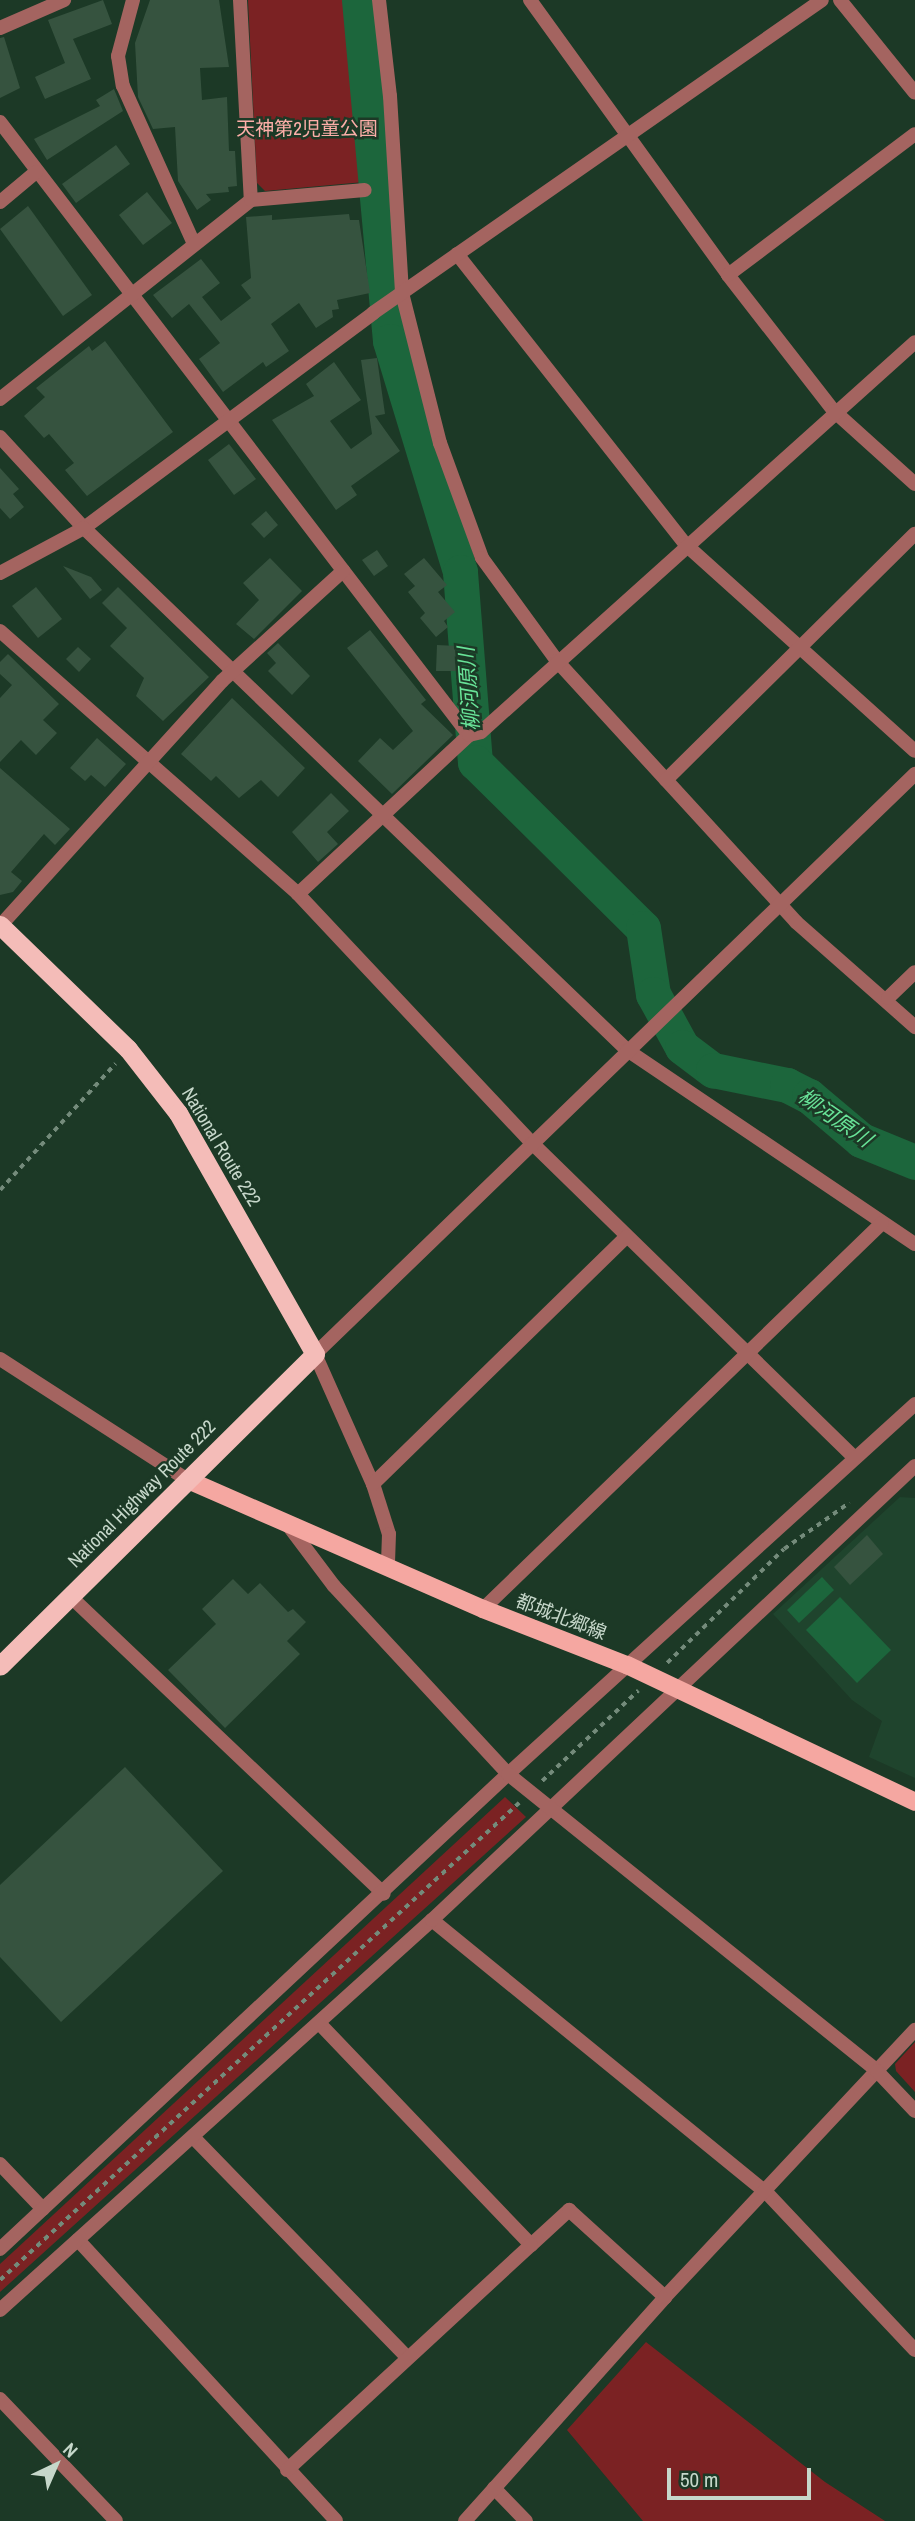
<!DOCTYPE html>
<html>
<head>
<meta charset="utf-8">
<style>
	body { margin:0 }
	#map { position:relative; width:915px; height:2521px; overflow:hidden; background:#1c3926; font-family:"Archivo Narrow","Noto Sans JP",sans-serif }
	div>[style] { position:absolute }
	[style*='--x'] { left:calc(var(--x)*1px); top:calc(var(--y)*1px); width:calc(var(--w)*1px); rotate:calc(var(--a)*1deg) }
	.built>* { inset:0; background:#1f442d }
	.green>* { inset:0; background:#7b2223 }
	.water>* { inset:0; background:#1c663c }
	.river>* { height:35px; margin:-17.5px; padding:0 17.5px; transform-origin:17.5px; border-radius:17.5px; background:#1c663c }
	.building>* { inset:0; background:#36533f }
	.path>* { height:3.5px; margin-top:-1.75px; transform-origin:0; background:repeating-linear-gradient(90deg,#748b7b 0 5px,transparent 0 10px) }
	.minor>* { height:14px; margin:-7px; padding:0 7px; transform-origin:7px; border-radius:7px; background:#a46460 }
	.tertiary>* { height:14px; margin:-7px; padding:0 7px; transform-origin:7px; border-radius:7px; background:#a46460 }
	.primary>* { height:18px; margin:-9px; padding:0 9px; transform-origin:9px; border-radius:9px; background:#f5a7a1 }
	.trunk>* { height:19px; margin:-9.5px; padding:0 9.5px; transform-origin:9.5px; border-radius:9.5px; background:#f4bcb8 }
	span { translate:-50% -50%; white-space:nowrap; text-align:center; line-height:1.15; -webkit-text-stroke:5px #1c3926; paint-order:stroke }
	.park-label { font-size:19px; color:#fcaea8 }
	.street-label { font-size:19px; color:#c6d7ca }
	.water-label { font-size:21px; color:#68e398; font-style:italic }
	.north { position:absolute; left:21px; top:2430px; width:70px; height:70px; -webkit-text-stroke:5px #1c3926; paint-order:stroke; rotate:44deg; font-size:19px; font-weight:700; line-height:28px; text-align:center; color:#c6d7ca }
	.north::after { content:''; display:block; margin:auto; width:24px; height:32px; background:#c6d7ca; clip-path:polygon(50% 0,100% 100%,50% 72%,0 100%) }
	.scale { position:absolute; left:667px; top:2468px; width:144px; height:32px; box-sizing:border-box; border:4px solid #c6d7ca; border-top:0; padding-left:9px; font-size:21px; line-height:24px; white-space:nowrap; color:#c6d7ca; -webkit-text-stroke:5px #1c3926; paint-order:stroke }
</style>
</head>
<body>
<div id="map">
	<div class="built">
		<i style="clip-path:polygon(900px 1497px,915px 1498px,915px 1778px,869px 1757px,882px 1721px,852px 1700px,773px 1614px)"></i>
	</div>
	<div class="green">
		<i style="clip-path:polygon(248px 0,349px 0,364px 182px,265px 191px,257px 183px)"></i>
		<i style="clip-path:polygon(505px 1797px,526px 1817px,0 2292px,0 2264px)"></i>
		<i style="clip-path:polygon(915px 2042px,915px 2092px,896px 2071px,895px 2064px)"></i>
		<i style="clip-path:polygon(646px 2342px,825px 2482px,885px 2521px,643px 2521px,567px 2430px)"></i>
	</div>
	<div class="water">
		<i style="clip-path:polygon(822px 1577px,834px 1590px,799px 1623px,787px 1610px)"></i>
		<i style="clip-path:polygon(840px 1597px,891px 1650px,857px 1683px,806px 1630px)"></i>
	</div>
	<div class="river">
		<i style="--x:359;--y:0;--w:342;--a:84.8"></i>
		<i style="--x:390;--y:341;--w:241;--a:73.1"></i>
		<i style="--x:460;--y:572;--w:191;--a:85.5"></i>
		<i style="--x:475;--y:762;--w:236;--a:44.7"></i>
		<i style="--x:643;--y:928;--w:67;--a:81.4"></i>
		<i style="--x:653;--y:994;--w:60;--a:61.3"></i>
		<i style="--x:682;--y:1047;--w:39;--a:37"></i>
		<i style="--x:713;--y:1070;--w:76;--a:11.5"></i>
		<i style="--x:787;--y:1085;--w:25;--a:27"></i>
		<i style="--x:809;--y:1096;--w:68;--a:40.2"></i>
		<i style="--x:861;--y:1140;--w:58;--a:22.2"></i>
	</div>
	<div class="building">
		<i style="clip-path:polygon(103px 0,112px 24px,73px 39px,91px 79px,45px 99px,35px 77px,65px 63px,48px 20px)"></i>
		<i style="clip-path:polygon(150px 0,219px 0,229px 67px,200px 68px,202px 100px,227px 97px,229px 151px,235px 151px,237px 186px,228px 187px,229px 192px,206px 194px,211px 200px,197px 210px,178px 181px,175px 127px,153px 129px,138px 97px,135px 43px)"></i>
		<i style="clip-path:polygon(4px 37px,20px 88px,0 98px,0 38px)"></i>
		<i style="clip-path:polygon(114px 89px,123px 111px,47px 160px,34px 139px,100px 106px,96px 100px)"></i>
		<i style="clip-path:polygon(116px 145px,130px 164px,76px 203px,62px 184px)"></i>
		<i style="clip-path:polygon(147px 192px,172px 223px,143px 245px,119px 215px)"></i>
		<i style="clip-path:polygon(28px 206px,92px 295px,63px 316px,0 229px)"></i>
		<i style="clip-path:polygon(349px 214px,350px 220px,359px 220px,370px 293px,337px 300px,339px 309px,332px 310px,333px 317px,316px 328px,299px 303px,271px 324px,289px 351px,266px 367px,263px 362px,223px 392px,199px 359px,220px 343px,189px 304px,172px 318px,153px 295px,201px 259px,220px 283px,202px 297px,221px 321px,251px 298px,241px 285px,251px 278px,246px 217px,272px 215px,272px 220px)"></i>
		<i style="clip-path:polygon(105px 341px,173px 432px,87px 496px,65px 470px,74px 463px,49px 434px,44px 438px,24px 416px,45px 397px,36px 388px,89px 346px,92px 351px)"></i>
		<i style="clip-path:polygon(377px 358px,385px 414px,375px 416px,400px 451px,351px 486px,357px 495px,336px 510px,272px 420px,314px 396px,306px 384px,334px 362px,361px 400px,330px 421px,351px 449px,372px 434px,361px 360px)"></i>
		<i style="clip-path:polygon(229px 444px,256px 479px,234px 495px,208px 460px)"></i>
		<i style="clip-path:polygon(0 468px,19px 489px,13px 494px,24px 507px,10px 519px,0 508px)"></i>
		<i style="clip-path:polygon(266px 511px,278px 525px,264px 538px,251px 524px)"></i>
		<i style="clip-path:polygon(377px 550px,388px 566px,374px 576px,362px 560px)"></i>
		<i style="clip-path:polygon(270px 558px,302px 591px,254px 639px,236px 624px,259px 600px,243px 583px)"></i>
		<i style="clip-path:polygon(424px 558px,447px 585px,438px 592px,455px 612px,444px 621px,448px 627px,436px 637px,420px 618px,425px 613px,408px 592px,415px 586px,404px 574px)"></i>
		<i style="clip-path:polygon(63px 566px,91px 577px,102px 590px,90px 599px)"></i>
		<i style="clip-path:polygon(36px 587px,62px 619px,38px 638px,12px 606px)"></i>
		<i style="clip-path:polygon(118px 587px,209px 677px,163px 721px,136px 696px,144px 678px,110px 646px,127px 628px,102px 603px)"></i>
		<i style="clip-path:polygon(370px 630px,426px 700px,421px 704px,453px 735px,392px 794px,358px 761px,380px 738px,393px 750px,413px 731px,347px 648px)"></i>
		<i style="clip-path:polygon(278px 643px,310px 676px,292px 695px,268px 671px,276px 663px,267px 653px)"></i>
		<i style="clip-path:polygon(437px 645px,457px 646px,456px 671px,436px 671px)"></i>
		<i style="clip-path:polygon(78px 647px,91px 659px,79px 672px,66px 659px)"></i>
		<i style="clip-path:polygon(8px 654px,59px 704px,43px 720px,57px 733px,36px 755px,21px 740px,0 762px,0 698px,12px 685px,0 674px,0 662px)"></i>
		<i style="clip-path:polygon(232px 698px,305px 768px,278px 797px,261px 780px,239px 798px,216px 776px,211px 781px,181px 754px)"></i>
		<i style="clip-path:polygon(97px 738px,126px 764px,105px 787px,91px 775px,85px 781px,70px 768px)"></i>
		<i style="clip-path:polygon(0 768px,70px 829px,55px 845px,44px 834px,11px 872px,22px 881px,13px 892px,0 895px)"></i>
		<i style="clip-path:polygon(331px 793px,349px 811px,327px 832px,338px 844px,318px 862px,292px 832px)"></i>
		<i style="clip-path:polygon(867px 1535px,883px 1554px,850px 1585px,834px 1567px)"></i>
		<i style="clip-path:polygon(233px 1579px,248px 1594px,260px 1583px,288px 1612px,293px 1609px,306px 1622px,287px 1641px,300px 1654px,225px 1728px,168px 1670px,216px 1624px,202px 1609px)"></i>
		<i style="clip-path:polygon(125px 1767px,223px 1871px,61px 2022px,0 1957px,0 1885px)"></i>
	</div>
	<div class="path">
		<i style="--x:0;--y:1190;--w:171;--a:-47.6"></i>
		<i style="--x:667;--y:1663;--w:163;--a:-44.3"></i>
		<i style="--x:784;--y:1549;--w:80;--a:-35.3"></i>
		<i style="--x:542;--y:1781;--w:132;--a:-43.2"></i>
		<i style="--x:0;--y:2280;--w:705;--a:-42.59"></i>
	</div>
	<div class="minor">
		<i style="--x:133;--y:0;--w:58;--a:105"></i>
		<i style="--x:118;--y:56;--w:30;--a:81"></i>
		<i style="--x:123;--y:86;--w:171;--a:65.8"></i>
		<i style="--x:240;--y:0;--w:200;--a:86.9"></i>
		<i style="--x:379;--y:0;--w:97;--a:83.5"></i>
		<i style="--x:390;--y:96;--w:197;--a:86.5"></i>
		<i style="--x:402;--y:293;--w:155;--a:75.8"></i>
		<i style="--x:440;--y:443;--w:122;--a:69.9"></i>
		<i style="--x:482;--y:558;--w:127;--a:53.9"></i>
		<i style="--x:557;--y:661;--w:354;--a:47.5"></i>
		<i style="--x:796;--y:922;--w:159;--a:41.4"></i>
		<i style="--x:530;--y:0;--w:339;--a:54.2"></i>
		<i style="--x:728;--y:275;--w:172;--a:52.1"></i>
		<i style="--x:834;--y:411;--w:109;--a:42"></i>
		<i style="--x:840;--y:0;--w:119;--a:51.1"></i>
		<i style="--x:0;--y:28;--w:70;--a:-23.6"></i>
		<i style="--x:0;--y:122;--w:772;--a:52.58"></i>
		<i style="--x:0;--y:202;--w:47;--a:-39.8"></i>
		<i style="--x:457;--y:254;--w:369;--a:51.8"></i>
		<i style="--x:685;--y:544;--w:309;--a:42"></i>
		<i style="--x:728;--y:275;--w:234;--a:-37"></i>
		<i style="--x:0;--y:399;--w:320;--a:-38.4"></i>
		<i style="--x:251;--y:200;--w:114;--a:-5"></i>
		<i style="--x:0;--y:437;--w:124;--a:47.3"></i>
		<i style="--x:84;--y:528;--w:753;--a:43.87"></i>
		<i style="--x:627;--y:1050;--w:347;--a:34"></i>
		<i style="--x:84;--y:528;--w:360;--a:-36.6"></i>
		<i style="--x:373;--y:313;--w:547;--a:-34.88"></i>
		<i style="--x:0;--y:631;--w:397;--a:41.4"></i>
		<i style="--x:298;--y:894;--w:342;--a:46.8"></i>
		<i style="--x:532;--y:1143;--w:451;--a:44.3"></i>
		<i style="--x:666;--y:780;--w:350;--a:-44.7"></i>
		<i style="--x:298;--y:894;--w:233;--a:-42.9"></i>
		<i style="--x:469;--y:735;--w:12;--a:-14"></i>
		<i style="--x:481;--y:732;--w:583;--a:-41.94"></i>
		<i style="--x:0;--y:926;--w:331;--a:-47.8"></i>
		<i style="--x:222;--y:681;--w:164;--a:-42.3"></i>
		<i style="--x:888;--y:998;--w:37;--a:-44"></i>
		<i style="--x:315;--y:1354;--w:142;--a:66"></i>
		<i style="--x:373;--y:1484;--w:52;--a:72.3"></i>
		<i style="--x:389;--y:1534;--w:30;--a:92"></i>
		<i style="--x:373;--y:1484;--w:354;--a:-44.3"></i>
		<i style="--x:71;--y:1597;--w:431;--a:43.5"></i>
		<i style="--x:483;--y:1609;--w:555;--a:-44.05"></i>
		<i style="--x:432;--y:1920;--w:431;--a:39.2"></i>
		<i style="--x:766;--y:2192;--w:217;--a:46.7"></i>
		<i style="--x:319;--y:2023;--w:307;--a:46.3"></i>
		<i style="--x:531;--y:2245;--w:52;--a:-42.6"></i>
		<i style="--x:569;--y:2210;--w:130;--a:42.2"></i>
		<i style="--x:193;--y:2137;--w:307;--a:45.8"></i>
		<i style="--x:0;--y:2164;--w:62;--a:46.3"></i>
		<i style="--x:78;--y:2240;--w:381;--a:47.4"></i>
		<i style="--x:0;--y:2249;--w:695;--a:-43.08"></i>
		<i style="--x:508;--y:1774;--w:550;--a:-42.27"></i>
		<i style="--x:0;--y:2310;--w:582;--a:-42.08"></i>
		<i style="--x:432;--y:1920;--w:663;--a:-43.23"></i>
		<i style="--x:0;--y:2399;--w:168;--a:46.4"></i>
		<i style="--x:287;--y:2470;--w:332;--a:-42.7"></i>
		<i style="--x:494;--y:2488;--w:46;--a:45.9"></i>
		<i style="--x:465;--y:2521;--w:300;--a:-48.2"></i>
		<i style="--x:665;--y:2297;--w:366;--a:-46.9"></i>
	</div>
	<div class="tertiary">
		<i style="--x:0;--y:573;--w:95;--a:-28.2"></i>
		<i style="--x:315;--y:1354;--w:835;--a:-44.03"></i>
		<i style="--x:0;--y:1359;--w:224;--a:32.8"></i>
		<i style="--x:288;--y:1525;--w:76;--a:53"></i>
		<i style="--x:334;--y:1586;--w:256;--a:47.2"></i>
		<i style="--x:508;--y:1774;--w:474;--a:38.8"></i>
		<i style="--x:877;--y:2071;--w:55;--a:46.5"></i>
	</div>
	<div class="primary">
		<i style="--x:188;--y:1480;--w:322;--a:23.6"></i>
		<i style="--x:483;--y:1609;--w:155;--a:21.3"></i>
		<i style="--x:627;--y:1665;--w:319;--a:25.4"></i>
	</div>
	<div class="trunk">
		<i style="--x:0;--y:925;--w:178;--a:44.1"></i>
		<i style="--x:128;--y:1049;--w:81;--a:52"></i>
		<i style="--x:178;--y:1113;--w:277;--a:60.4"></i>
		<i style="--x:315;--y:1354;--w:443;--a:135.3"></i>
	</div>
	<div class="park-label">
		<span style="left:307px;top:129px">天神第2児童公園</span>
	</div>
	<div class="street-label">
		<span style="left:221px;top:1147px;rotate:59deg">National Route 222</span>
		<span style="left:142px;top:1494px;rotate:-45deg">National Highway Route 222</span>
		<span style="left:561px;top:1617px;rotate:21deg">都城北郷線</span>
	</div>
	<div class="water-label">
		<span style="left:469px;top:689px;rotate:-94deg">柳河原川</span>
		<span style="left:835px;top:1118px;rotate:35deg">柳河原川</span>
	</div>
	<div class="north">N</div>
	<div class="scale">50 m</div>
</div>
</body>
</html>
